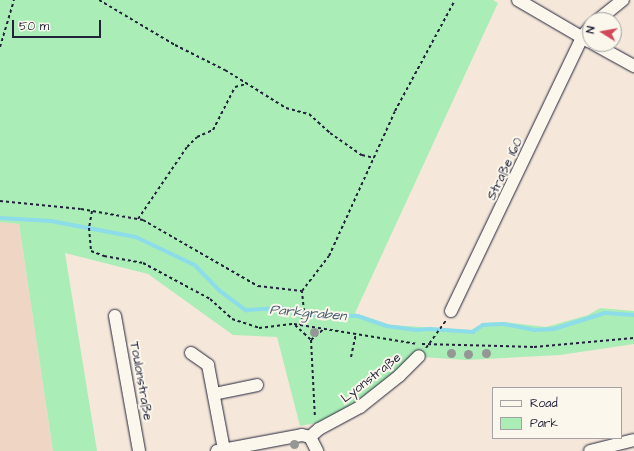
<!DOCTYPE html>
<html>
<head>
<meta charset="utf-8">
<style>
	body { margin:0 }
	#map { position:relative; width:634px; height:451px; overflow:hidden; background:#f5e8da; font-family:"Architects Daughter",sans-serif }
	div>[style] { position:absolute }
	[style*='--x'] { left:calc(var(--x)*1px); top:calc(var(--y)*1px); width:calc(var(--w)*1px); rotate:calc(var(--a)*1deg) }
	.built>* { inset:0; background:#eed5c4 }
	.green>* { inset:0; background:#abedb7 }
	.stream>* { height:3.5px; margin:-1.75px; padding:0 1.75px; transform-origin:1.75px; border-radius:1.75px; background:#8cdce9 }
	.path>* { height:2px; margin-top:-1px; transform-origin:0; background:repeating-linear-gradient(90deg,#22223b 0 3px,transparent 0 6px) }
	.roads { filter:drop-shadow(0 0 1px #22223b) drop-shadow(0 0 1px #22223b) }
	.minor>* { height:12px; margin:-6px; padding:0 6px; transform-origin:6px; border-radius:6px; background:#fbf7ec }
	.trees>* { width:9px; height:9px; margin:-4.5px; border-radius:50%; background:#949794 }
	span { translate:-50% -50%; white-space:nowrap; text-align:center; line-height:1.15; -webkit-text-stroke:4px #fbf7ec; paint-order:stroke }
	.street-label { font-size:13px; color:#22223b }
	.water-label { font-size:14px; color:#425a6f; font-style:italic }
	.legend { position:absolute; left:492px; top:387px; width:130px; height:52px; box-sizing:border-box; background:#fbf7ec; border:1px solid #a4a2a5; margin:0; padding:5px 7px; list-style:none; font-size:12px; color:#22223b }
	.legend li { display:flex; align-items:center; gap:8px; height:20px }
	.legend b { width:20px; border:1px solid #a4a2a5 }
	.north { position:absolute; left:582px; top:12px; width:40px; height:40px; box-sizing:border-box; background:#fbf7ec; border:1px solid #a4a2a5; border-radius:50%; rotate:281deg; font-size:11px; font-weight:700; line-height:16px; text-align:center; color:#22223b }
	.north::after { content:''; display:block; margin:auto; width:14px; height:18px; background:#d1495b; clip-path:polygon(50% 0,100% 100%,50% 72%,0 100%) }
	.scale { position:absolute; left:12px; top:20px; width:89px; height:18px; box-sizing:border-box; border:2px solid #22223b; border-top:0; padding-left:5px; font-size:12px; line-height:14px; white-space:nowrap; color:#22223b; -webkit-text-stroke:3px #fbf7ec; paint-order:stroke }
</style>
</head>
<body>
<div id="map">
	<div class="built">
		<i style="clip-path:polygon(0 222px,19px 224px,53px 451px,0 451px)"></i>
	</div>
	<div class="green">
		<i style="clip-path:polygon(0 0,493px 0,498px 3px,355px 313px,390px 325px,471px 330px,483px 323px,504px 322px,546px 327px,588px 315px,600px 308px,634px 311px,634px 344px,560px 355px,466px 360px,422px 357px,397px 371px,347px 408px,321px 422px,300px 426px,277px 337px,233px 335px,148px 274px,65px 253px,97px 451px,53px 451px,19px 224px,0 222px)"></i>
	</div>
	<div class="stream">
		<i style="--x:0;--y:218;--w:51;--a:3.4"></i>
		<i style="--x:51;--y:221;--w:86;--a:10.7"></i>
		<i style="--x:136;--y:237;--w:65;--a:25.4"></i>
		<i style="--x:195;--y:265;--w:35;--a:46"></i>
		<i style="--x:219;--y:290;--w:34;--a:37"></i>
		<i style="--x:246;--y:310;--w:37;--a:-3"></i>
		<i style="--x:283;--y:308;--w:30;--a:14"></i>
		<i style="--x:312;--y:315;--w:46;--a:1.2"></i>
		<i style="--x:358;--y:316;--w:31;--a:19"></i>
		<i style="--x:387;--y:326;--w:29;--a:8"></i>
		<i style="--x:416;--y:330;--w:14;--a:-4"></i>
		<i style="--x:430;--y:329;--w:43;--a:4"></i>
		<i style="--x:473;--y:332;--w:12;--a:-35"></i>
		<i style="--x:483;--y:325;--w:21;--a:-3"></i>
		<i style="--x:504;--y:324;--w:31;--a:11"></i>
		<i style="--x:534;--y:330;--w:20;--a:-3"></i>
		<i style="--x:554;--y:329;--w:53;--a:-17.4"></i>
		<i style="--x:605;--y:313;--w:29;--a:4"></i>
	</div>
	<div class="path">
		<i style="--x:99;--y:0;--w:88;--a:30.6"></i>
		<i style="--x:175;--y:45;--w:56;--a:26.6"></i>
		<i style="--x:225;--y:70;--w:72;--a:31.9"></i>
		<i style="--x:286;--y:108;--w:24;--a:15"></i>
		<i style="--x:309;--y:114;--w:28;--a:42"></i>
		<i style="--x:330;--y:133;--w:39;--a:35"></i>
		<i style="--x:362;--y:155;--w:12;--a:14"></i>
		<i style="--x:0;--y:47;--w:49;--a:-73.4"></i>
		<i style="--x:0;--y:201;--w:81;--a:5.6"></i>
		<i style="--x:81;--y:209;--w:63;--a:10.1"></i>
		<i style="--x:143;--y:220;--w:133;--a:29.9"></i>
		<i style="--x:258;--y:286;--w:44;--a:6.5"></i>
		<i style="--x:302;--y:291;--w:44;--a:-52.4"></i>
		<i style="--x:329;--y:256;--w:159;--a:-65.5"></i>
		<i style="--x:395;--y:111;--w:126;--a:-61.6"></i>
		<i style="--x:92;--y:211;--w:17;--a:100"></i>
		<i style="--x:89;--y:228;--w:23;--a:85"></i>
		<i style="--x:91;--y:251;--w:14;--a:21"></i>
		<i style="--x:104;--y:256;--w:40;--a:10"></i>
		<i style="--x:143;--y:263;--w:76;--a:28.2"></i>
		<i style="--x:210;--y:299;--w:30;--a:42"></i>
		<i style="--x:232;--y:319;--w:28;--a:18"></i>
		<i style="--x:259;--y:328;--w:35;--a:-7"></i>
		<i style="--x:294;--y:324;--w:125;--a:9.2"></i>
		<i style="--x:138;--y:219;--w:87;--a:-55.8"></i>
		<i style="--x:187;--y:147;--w:14;--a:-45"></i>
		<i style="--x:197;--y:137;--w:17;--a:-24"></i>
		<i style="--x:213;--y:130;--w:48;--a:-62.9"></i>
		<i style="--x:235;--y:87;--w:11;--a:-15"></i>
		<i style="--x:295;--y:325;--w:22;--a:43"></i>
		<i style="--x:311;--y:340;--w:78;--a:87.1"></i>
		<i style="--x:300;--y:325;--w:15;--a:-74"></i>
		<i style="--x:304;--y:311;--w:20;--a:-96"></i>
		<i style="--x:311;--y:340;--w:18;--a:-41"></i>
		<i style="--x:422;--y:344;--w:112;--a:1.5"></i>
		<i style="--x:534;--y:347;--w:100;--a:-5.1"></i>
		<i style="--x:426;--y:348;--w:34;--a:-54"></i>
		<i style="--x:351;--y:357;--w:24;--a:-78"></i>
	</div>
	<div class="roads">
		<div class="minor">
			<i style="--x:518;--y:0;--w:83;--a:30.3"></i>
			<i style="--x:598;--y:20;--w:32;--a:-39"></i>
			<i style="--x:594;--y:44;--w:46;--a:28.8"></i>
			<i style="--x:451;--y:311;--w:304;--a:-64.4"></i>
			<i style="--x:582;--y:37;--w:13;--a:-51"></i>
			<i style="--x:115;--y:316;--w:137;--a:79.9"></i>
			<i style="--x:191;--y:353;--w:21;--a:35"></i>
			<i style="--x:208;--y:365;--w:86;--a:79.3"></i>
			<i style="--x:214;--y:394;--w:44;--a:-11.8"></i>
			<i style="--x:310;--y:437;--w:12;--a:-42"></i>
			<i style="--x:319;--y:429;--w:47;--a:-28.2"></i>
			<i style="--x:360;--y:407;--w:50;--a:-38.5"></i>
			<i style="--x:399;--y:376;--w:28;--a:-45"></i>
			<i style="--x:310;--y:437;--w:16;--a:63"></i>
			<i style="--x:217;--y:451;--w:86;--a:-10.7"></i>
			<i style="--x:302;--y:435;--w:8;--a:14"></i>
			<i style="--x:590;--y:451;--w:45;--a:-14"></i>
		</div>
	</div>
	<div class="trees">
		<i style="left:314px;top:332px"></i>
		<i style="left:451px;top:353px"></i>
		<i style="left:486px;top:353px"></i>
		<i style="left:468px;top:354px"></i>
		<i style="left:294px;top:444px"></i>
	</div>
	<div class="street-label">
		<span style="left:505px;top:169px;rotate:-65deg">Straße 160</span>
		<span style="left:371px;top:378px;rotate:-38deg">Lyonstraße</span>
		<span style="left:141px;top:381px;rotate:80deg">Toulonstraße</span>
	</div>
	<div class="water-label">
		<span style="left:308px;top:313px;rotate:5deg">Parkgraben</span>
	</div>
	<ul class="legend">
	<li><b style="height:5px;background:#fbf7ec"></b>Road</li>
	<li><b style="height:11px;background:#abedb7"></b>Park</li>
	</ul>
	<div class="north">N</div>
	<div class="scale">50 m</div>
</div>
</body>
</html>
